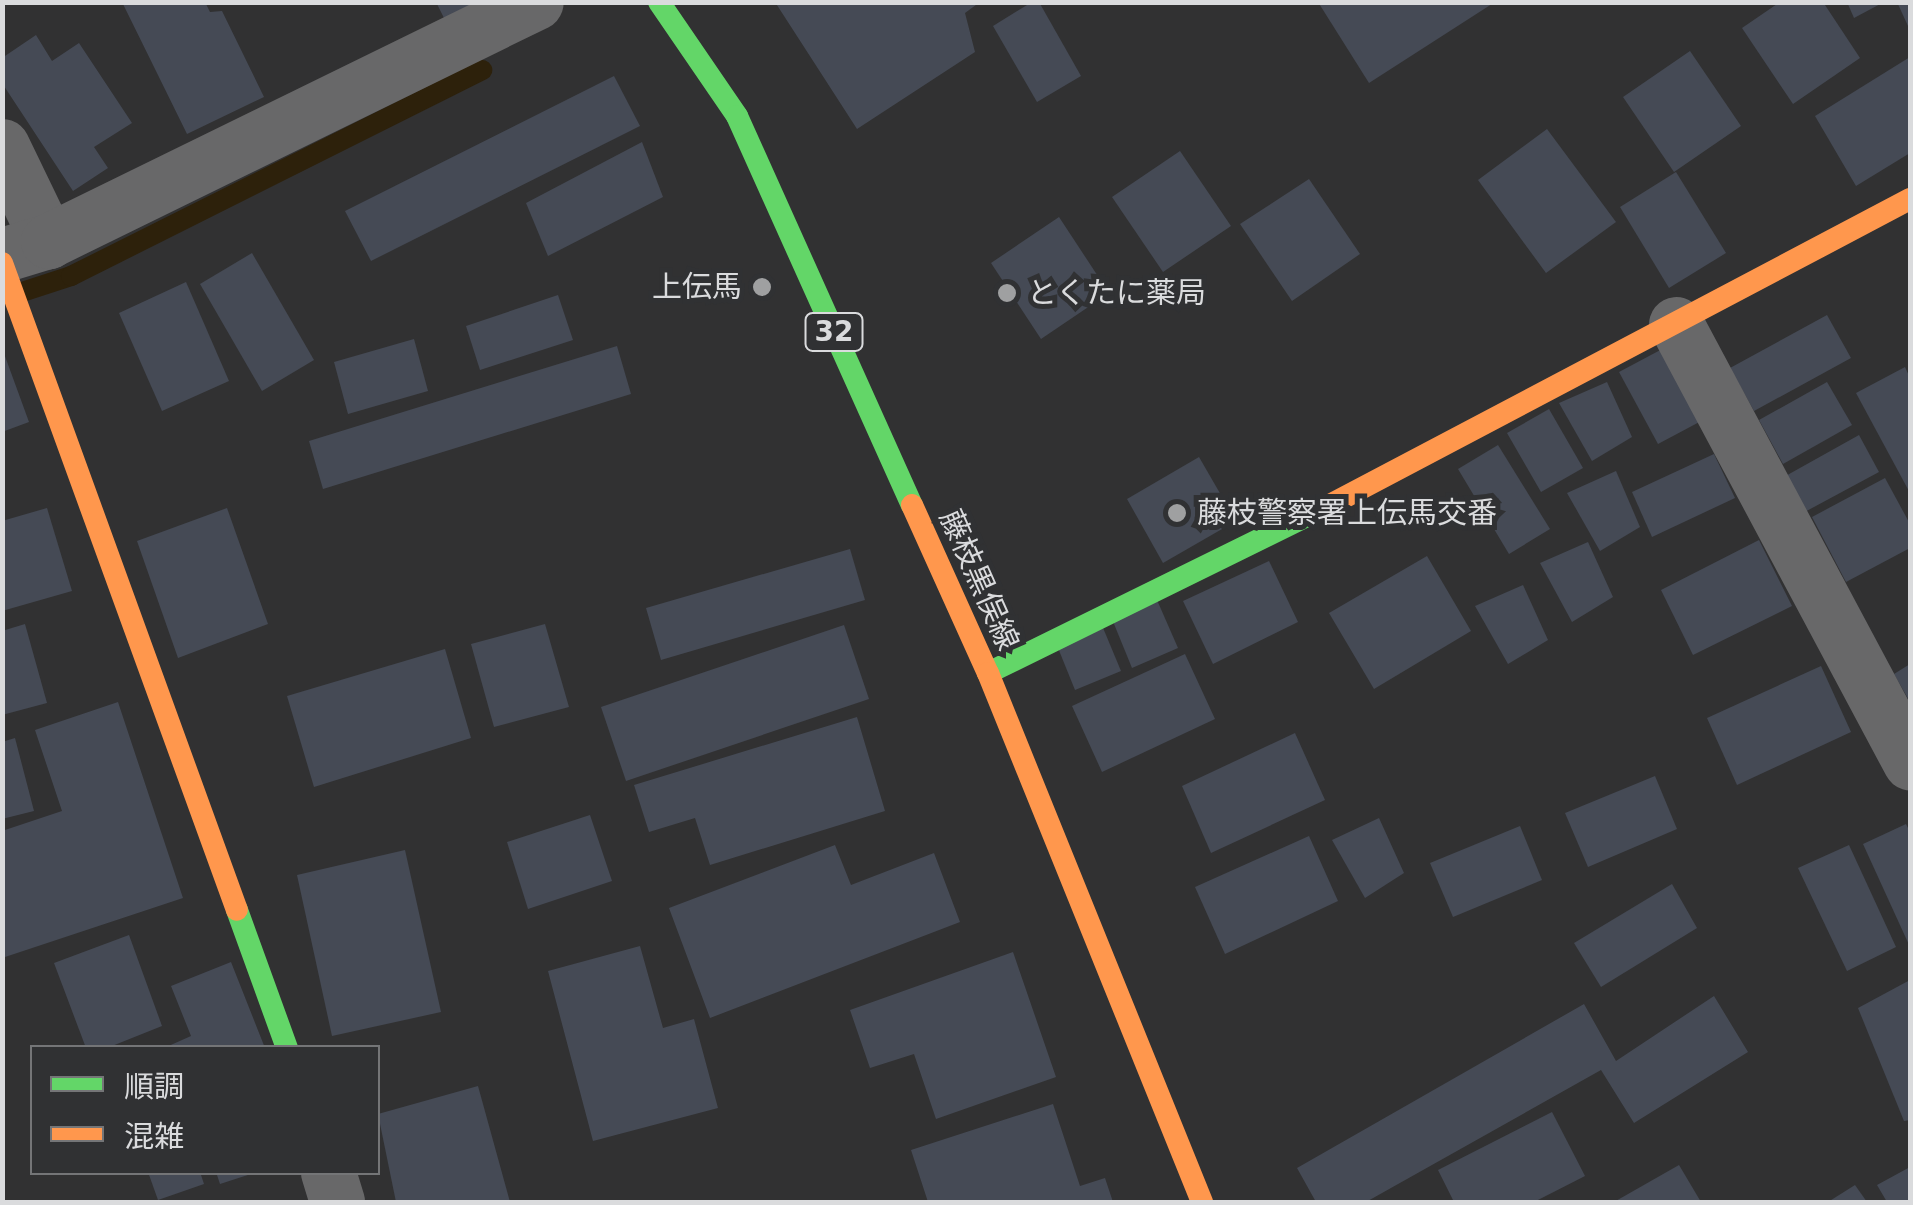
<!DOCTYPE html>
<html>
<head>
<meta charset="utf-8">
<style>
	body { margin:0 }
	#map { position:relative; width:1913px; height:1205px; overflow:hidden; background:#313132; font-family:"DejaVu Sans","Noto Sans JP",sans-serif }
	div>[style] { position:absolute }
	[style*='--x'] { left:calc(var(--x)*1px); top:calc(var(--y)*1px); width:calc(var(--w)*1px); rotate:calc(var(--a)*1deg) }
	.stream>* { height:20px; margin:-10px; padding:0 10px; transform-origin:10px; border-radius:10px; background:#2d210b }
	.building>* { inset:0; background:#454a55 }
	.street>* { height:55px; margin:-27.5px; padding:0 27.5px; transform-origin:27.5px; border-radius:27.5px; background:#686869 }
	.fast>* { height:22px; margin:-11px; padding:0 11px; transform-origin:11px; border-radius:11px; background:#63d668 }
	.slow>* { height:22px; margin:-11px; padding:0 11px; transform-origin:11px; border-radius:11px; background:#ff974d }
	.dots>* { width:28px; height:28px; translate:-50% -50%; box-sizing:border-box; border:5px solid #303133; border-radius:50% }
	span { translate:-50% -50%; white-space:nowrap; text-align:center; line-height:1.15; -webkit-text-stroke:10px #303133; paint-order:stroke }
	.shield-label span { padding:2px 8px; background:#303133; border:2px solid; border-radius:8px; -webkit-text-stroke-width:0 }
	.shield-label { font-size:28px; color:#dadbdd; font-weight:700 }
	.poi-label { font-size:30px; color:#dadbdd }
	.right { translate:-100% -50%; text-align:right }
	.left { translate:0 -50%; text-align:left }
	.street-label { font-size:30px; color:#dadbdd }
	.frame { position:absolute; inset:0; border:5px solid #dadbdd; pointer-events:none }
	.legend { position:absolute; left:30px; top:1045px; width:350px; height:130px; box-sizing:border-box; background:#303133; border:2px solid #747577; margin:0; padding:12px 18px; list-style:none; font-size:30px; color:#dadbdd }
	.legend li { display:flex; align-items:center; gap:20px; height:50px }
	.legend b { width:50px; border:2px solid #747577 }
</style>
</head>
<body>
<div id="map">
	<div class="stream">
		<i style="--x:16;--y:294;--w:58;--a:-18.1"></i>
		<i style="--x:71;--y:276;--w:460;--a:-26.6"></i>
	</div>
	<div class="building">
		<i style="clip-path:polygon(122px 2px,205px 2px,210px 12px,222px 11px,264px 97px,187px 134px)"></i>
		<i style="clip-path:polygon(436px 2px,479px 2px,446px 22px)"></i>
		<i style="clip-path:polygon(775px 2px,980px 2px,965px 13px,975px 52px,857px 129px)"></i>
		<i style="clip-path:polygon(1032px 2px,1039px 2px,1081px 76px,1037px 102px,993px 26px)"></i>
		<i style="clip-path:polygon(1318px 2px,1495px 2px,1369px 83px)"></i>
		<i style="clip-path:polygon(1780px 2px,1823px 2px,1860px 58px,1793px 104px,1742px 28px)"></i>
		<i style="clip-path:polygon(1847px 2px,1884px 2px,1854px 18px)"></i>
		<i style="clip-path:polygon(1897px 2px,1910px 2px,1910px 25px,1908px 26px)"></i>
		<i style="clip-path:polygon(36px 35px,52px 61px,79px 43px,132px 123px,94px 147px,108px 168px,73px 191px,2px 83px,2px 58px)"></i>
		<i style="clip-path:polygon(1690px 51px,1741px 126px,1674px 172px,1623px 97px)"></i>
		<i style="clip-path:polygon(1910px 57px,1910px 153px,1856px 186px,1815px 116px)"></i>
		<i style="clip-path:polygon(614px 76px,640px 126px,371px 261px,345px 211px)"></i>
		<i style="clip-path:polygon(1547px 129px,1616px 222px,1546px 273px,1478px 180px)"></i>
		<i style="clip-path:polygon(642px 142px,663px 197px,548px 256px,526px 203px)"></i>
		<i style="clip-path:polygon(1180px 151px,1231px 226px,1163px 272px,1112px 197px)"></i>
		<i style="clip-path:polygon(1676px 172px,1726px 253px,1669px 288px,1620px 207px)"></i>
		<i style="clip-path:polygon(1309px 179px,1360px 254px,1292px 301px,1240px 224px)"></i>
		<i style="clip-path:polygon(1059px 217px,1109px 293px,1041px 339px,991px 263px)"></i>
		<i style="clip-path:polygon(252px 253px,314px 360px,262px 391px,200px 284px)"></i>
		<i style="clip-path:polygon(186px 282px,229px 381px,162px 411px,119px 313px)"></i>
		<i style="clip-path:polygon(558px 295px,573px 340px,480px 370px,466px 326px)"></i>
		<i style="clip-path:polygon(1827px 315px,1851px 358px,1754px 411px,1730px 368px)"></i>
		<i style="clip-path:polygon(414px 339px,428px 391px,348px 414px,334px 362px)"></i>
		<i style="clip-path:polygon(617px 346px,631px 394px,323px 489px,309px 441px)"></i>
		<i style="clip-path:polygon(1666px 347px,1705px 419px,1658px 444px,1619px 372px)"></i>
		<i style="clip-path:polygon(2px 348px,29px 422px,2px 432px)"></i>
		<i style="clip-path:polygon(1905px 367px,1910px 378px,1910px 493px,1856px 393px)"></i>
		<i style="clip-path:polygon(1607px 382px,1632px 437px,1592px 461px,1559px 403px)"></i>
		<i style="clip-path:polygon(1827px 382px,1852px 425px,1783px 464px,1759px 420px)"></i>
		<i style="clip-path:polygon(1549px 409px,1583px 468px,1541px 492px,1507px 433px)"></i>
		<i style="clip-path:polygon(1859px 435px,1879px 472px,1801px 514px,1782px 478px)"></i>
		<i style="clip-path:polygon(1498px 445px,1550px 529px,1509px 554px,1458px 469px)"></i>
		<i style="clip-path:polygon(1714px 454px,1735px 498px,1652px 537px,1632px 492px)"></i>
		<i style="clip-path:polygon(1199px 457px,1236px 521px,1163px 563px,1127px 499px)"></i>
		<i style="clip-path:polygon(1616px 471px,1640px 527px,1600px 551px,1567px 493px)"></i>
		<i style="clip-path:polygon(1885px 478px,1910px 524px,1910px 548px,1846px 582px,1812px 517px)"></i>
		<i style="clip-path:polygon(47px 508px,72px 591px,2px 611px,2px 521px)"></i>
		<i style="clip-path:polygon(227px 508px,268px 624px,178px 658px,137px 541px)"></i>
		<i style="clip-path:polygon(1759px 540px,1792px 606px,1693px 655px,1661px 590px)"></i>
		<i style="clip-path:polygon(1588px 542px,1613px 597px,1572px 622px,1540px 563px)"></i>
		<i style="clip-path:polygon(850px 549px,865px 600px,661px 660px,646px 608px)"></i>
		<i style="clip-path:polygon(1427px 556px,1471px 631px,1374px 689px,1329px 613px)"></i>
		<i style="clip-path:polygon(1269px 561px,1298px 622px,1213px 664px,1183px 601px)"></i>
		<i style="clip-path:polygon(1523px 585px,1548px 640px,1508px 664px,1475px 606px)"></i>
		<i style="clip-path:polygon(1157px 600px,1178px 648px,1132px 668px,1112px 619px)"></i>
		<i style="clip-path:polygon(1101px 623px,1121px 671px,1075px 690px,1056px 643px)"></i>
		<i style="clip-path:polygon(25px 624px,47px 703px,2px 715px,2px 631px)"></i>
		<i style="clip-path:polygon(545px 624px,569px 707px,494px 727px,471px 644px)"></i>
		<i style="clip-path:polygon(844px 625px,869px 699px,626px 781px,601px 707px)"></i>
		<i style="clip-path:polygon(445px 649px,471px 738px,314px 787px,287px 696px)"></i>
		<i style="clip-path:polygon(1185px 654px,1215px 719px,1102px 772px,1072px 706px)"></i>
		<i style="clip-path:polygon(1910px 664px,1910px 702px,1894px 674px)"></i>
		<i style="clip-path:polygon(1821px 666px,1851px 732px,1737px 785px,1707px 718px)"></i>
		<i style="clip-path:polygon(118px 702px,183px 898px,2px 958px,2px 831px,62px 811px,35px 730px)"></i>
		<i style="clip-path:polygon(857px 717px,885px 811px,710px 865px,695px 818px,649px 832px,634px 785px)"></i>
		<i style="clip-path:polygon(1295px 733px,1325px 800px,1211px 853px,1182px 786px)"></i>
		<i style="clip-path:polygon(15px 738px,34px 811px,2px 819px,2px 742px)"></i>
		<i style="clip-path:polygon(1655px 776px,1677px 829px,1588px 867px,1565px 813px)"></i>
		<i style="clip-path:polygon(590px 815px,612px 881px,528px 909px,507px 842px)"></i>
		<i style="clip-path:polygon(1379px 818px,1404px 873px,1365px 898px,1332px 840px)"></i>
		<i style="clip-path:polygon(1906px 824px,1910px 832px,1910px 947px,1863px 844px)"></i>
		<i style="clip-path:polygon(1520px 826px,1542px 880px,1453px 917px,1430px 863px)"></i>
		<i style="clip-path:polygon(1309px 836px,1338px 901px,1225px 954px,1195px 887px)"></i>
		<i style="clip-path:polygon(835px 845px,851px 885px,934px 853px,960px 922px,710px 1018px,669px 908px)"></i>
		<i style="clip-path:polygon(1849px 845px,1896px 947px,1847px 971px,1798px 868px)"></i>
		<i style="clip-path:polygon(405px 850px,441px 1012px,332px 1036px,297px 875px)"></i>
		<i style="clip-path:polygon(1672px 884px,1697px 928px,1601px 987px,1574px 943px)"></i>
		<i style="clip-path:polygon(129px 935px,162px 1026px,107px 1048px,86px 1048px,54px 963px)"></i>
		<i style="clip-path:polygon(640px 946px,663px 1028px,694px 1019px,718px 1108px,593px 1141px,548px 971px)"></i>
		<i style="clip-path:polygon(1013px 952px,1056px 1077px,936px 1119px,914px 1054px,870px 1068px,850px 1010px)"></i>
		<i style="clip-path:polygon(231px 962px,265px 1048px,164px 1048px,191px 1036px,171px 986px)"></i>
		<i style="clip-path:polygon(1910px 980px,1910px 1120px,1904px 1121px,1858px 1008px)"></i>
		<i style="clip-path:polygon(1714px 996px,1748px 1052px,1634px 1123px,1601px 1070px,1366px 1202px,1316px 1202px,1297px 1168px,1584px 1004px,1616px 1061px)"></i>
		<i style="clip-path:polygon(478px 1086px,510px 1202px,396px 1202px,378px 1114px)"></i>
		<i style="clip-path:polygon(1053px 1104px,1080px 1186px,1105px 1178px,1113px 1202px,928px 1202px,911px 1150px)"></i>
		<i style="clip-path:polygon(1552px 1112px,1585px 1176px,1534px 1202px,1454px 1202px,1438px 1170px)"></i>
		<i style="clip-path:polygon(1679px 1165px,1701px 1202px,1614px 1202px)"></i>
		<i style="clip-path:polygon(1910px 1167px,1910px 1202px,1887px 1202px,1877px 1185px)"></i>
		<i style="clip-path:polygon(148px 1172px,200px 1172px,204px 1184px,158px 1200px)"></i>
		<i style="clip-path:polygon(216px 1172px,254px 1172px,254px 1173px,220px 1184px)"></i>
		<i style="clip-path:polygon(1855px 1185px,1867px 1202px,1828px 1202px)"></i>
	</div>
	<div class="street">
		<i style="--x:2;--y:146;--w:106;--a:64.2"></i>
		<i style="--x:2;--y:255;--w:48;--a:-16.9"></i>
		<i style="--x:48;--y:241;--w:543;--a:-26.09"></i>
		<i style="--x:1676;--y:324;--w:497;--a:61.9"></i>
		<i style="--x:328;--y:1172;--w:31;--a:73"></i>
	</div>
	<div class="fast">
		<i style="--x:659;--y:2;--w:138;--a:55.6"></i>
		<i style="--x:737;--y:116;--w:427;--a:65.8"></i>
		<i style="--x:988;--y:673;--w:379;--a:-26.2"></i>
		<i style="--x:237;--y:910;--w:147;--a:70.1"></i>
	</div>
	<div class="slow">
		<i style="--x:2;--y:263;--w:688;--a:70.04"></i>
		<i style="--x:912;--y:505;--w:184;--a:65.7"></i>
		<i style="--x:988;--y:673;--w:571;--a:67.97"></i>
		<i style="--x:1328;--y:506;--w:658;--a:-27.81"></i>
	</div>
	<div class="dots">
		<i style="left:762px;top:287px;background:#9fa0a1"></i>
		<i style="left:1007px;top:293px;background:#9fa0a1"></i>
		<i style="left:1177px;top:513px;background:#9fa0a1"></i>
	</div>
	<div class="shield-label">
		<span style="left:834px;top:332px">32</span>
	</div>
	<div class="poi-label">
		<span class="right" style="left:742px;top:287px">上伝馬</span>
		<span class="left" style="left:1027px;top:293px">とくたに薬局</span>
		<span class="left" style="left:1197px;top:513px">藤枝警察署上伝馬交番</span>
	</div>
	<div class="street-label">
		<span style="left:979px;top:580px;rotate:66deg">藤枝黒俣線</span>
	</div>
	<div class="frame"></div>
	<ul class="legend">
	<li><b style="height:12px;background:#63d668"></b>順調</li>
	<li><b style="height:12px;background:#ff974d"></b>混雑</li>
	</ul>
</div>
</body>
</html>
